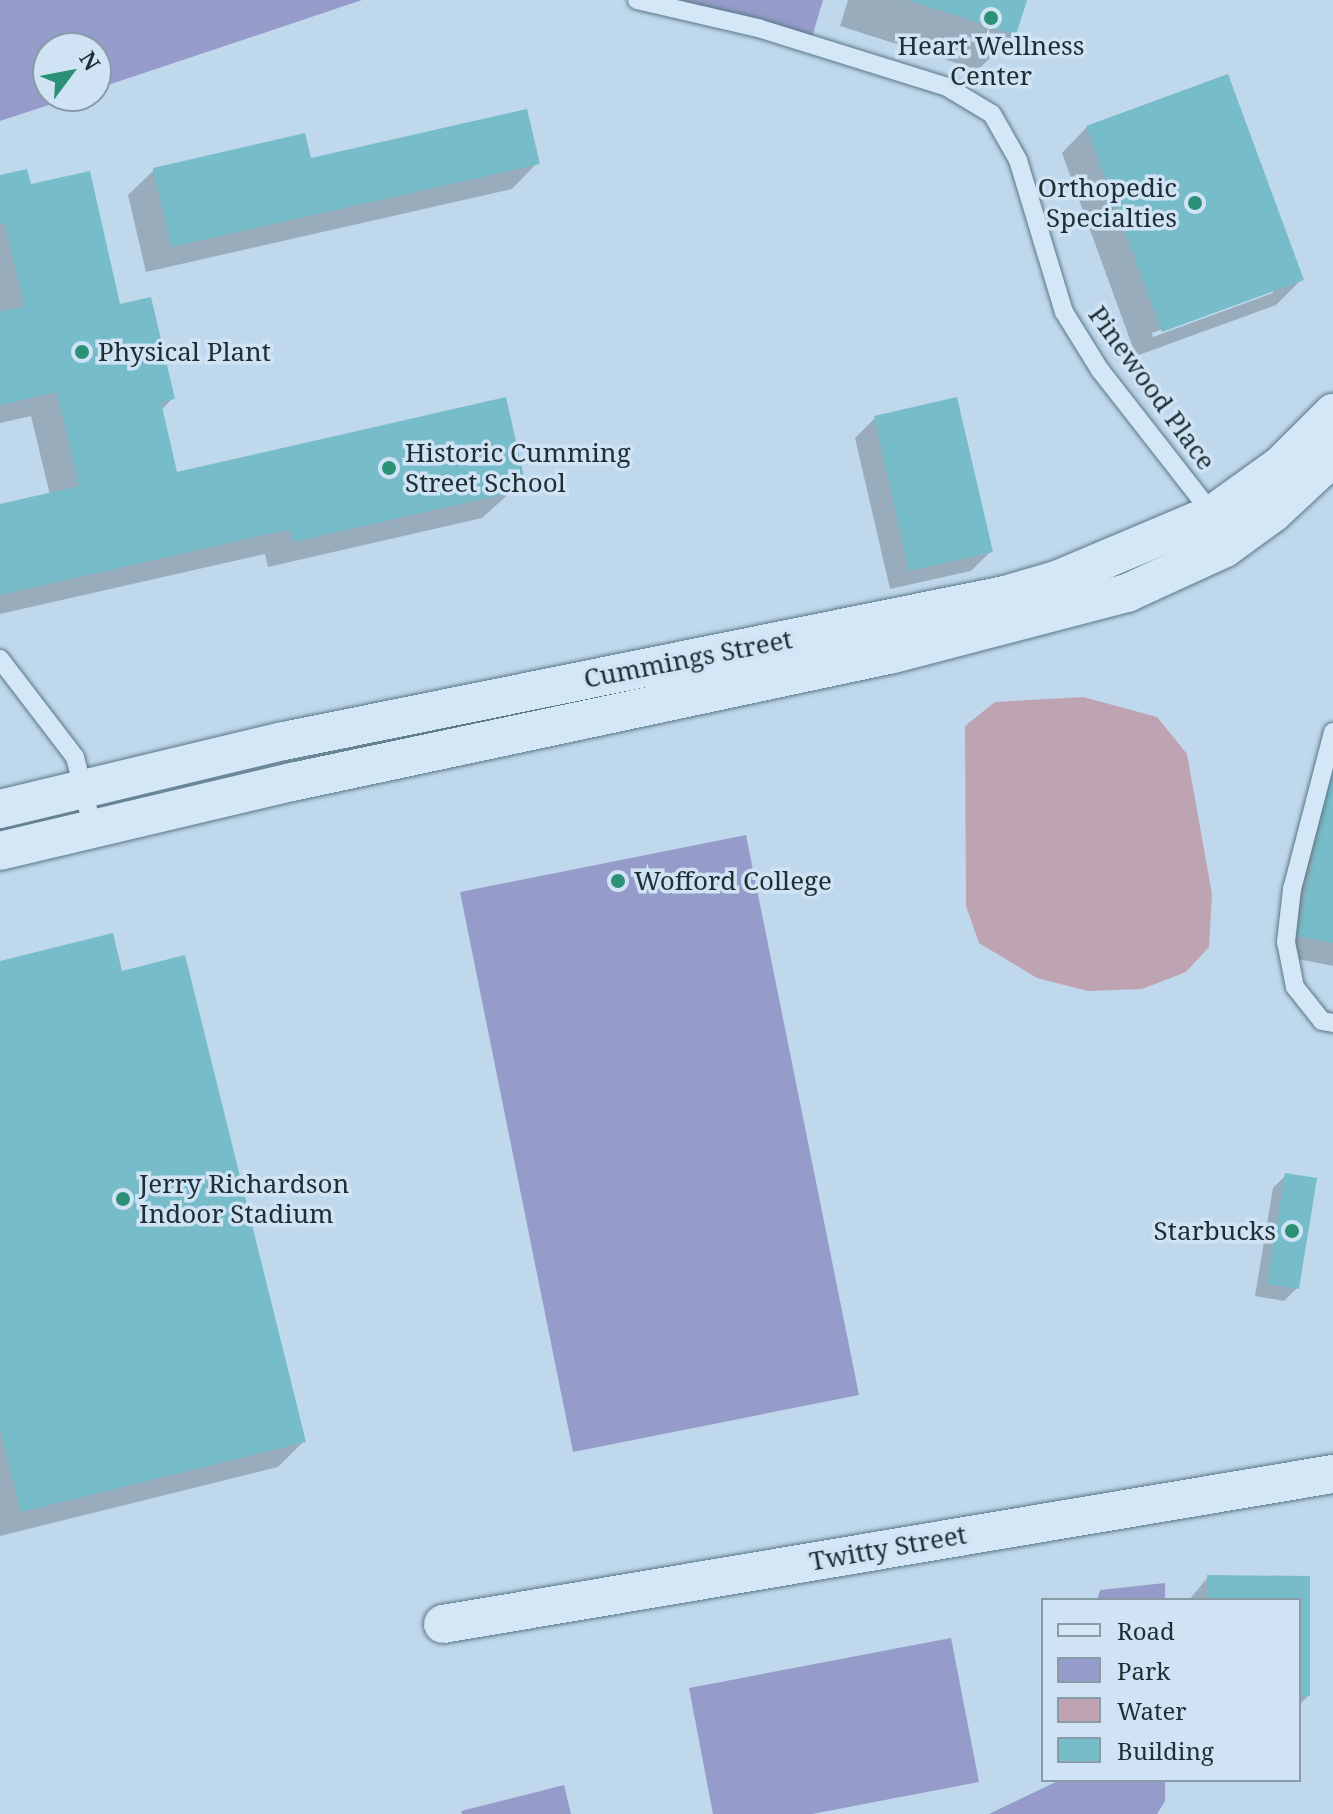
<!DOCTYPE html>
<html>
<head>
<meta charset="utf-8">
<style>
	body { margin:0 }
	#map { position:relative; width:1333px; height:1814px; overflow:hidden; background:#c0d8ec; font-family:"Noto Serif",serif }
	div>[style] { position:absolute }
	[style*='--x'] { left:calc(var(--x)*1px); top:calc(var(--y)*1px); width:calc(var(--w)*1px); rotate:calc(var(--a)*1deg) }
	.green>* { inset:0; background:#959cca }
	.water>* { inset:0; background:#bea3b2 }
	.shadow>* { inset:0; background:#0003 }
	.building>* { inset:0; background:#77bcc9 }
	.roads { filter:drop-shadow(0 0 2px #597884) drop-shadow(0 0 2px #597884) }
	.lane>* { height:18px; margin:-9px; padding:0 9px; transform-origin:9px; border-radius:9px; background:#d3e7f7 }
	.street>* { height:38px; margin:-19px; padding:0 19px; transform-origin:19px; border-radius:19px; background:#d3e7f7 }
	.dots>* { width:22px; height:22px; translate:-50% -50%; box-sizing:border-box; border:4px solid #cfe3f4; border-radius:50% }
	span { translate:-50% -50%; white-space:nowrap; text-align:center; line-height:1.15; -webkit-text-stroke:7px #cfe3f4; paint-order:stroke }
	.poi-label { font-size:26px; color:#1d2f34 }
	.right { translate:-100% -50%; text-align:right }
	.left { translate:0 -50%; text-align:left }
	.street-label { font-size:26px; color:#1d2f34 }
	.legend { position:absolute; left:1041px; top:1598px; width:260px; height:184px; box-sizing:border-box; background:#cfe3f4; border:2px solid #889ba7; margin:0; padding:10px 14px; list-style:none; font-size:24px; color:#1d2f34 }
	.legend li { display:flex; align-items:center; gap:16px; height:40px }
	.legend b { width:40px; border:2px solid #889ba7 }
	.north { position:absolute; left:32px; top:32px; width:80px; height:80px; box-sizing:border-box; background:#cfe3f4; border:2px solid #889ba7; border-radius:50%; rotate:58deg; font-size:22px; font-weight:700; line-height:32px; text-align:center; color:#1d2f34 }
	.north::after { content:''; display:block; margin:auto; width:28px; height:36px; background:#2b9176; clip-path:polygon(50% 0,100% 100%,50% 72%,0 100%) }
</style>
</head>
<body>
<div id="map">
	<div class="green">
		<i style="clip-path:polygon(0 0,362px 0,96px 89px,96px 48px,48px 48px,48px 96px,76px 96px,0 121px)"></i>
		<i style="clip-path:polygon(651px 0,823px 0,810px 44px)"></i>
		<i style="clip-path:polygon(746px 835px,859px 1395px,573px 1452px,460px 892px)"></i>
		<i style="clip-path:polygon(1165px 1583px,1165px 1600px,1097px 1600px,1100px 1590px)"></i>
		<i style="clip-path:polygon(951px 1638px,979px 1782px,812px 1814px,713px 1814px,689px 1688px)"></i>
		<i style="clip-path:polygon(1060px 1780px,1165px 1780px,1165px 1801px,1157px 1814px,989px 1814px)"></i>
		<i style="clip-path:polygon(564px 1785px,571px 1814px,462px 1814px,461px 1811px)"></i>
	</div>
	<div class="water">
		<i style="clip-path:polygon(1083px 697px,1157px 717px,1187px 754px,1212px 894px,1209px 947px,1186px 972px,1142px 989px,1088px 991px,1037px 978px,979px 943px,966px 906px,965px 726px,995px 702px)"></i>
	</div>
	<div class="shadow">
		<i style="clip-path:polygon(848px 0,1025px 0,1014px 34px,978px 70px,840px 26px)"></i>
		<i style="clip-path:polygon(evenodd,1087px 127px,1301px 280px,1276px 305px,1136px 356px,1062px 153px,1087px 127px,1273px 289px,1273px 293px,1153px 337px,1152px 333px,1273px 289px)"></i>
		<i style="clip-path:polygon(309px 161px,537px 163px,512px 189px,146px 272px,128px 195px,154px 170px)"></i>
		<i style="clip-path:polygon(0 177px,29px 187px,119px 306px,173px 398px,161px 410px,176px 474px,523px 481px,482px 518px,268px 567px,265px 554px,0 614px,0 506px,50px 495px,31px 416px,0 423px)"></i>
		<i style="clip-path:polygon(875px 418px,991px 551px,971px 571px,890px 589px,855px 438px)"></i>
		<i style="clip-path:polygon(1333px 764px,1333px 966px,1278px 955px,1313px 783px)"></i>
		<i style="clip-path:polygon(0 963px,121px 973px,304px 1441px,278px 1467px,0 1536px)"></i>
		<i style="clip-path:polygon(1286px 1175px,1297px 1288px,1284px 1301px,1255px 1296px,1273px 1188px)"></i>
		<i style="clip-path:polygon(1208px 1577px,1308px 1578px,1308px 1696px,1299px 1705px,1299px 1600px,1189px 1600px)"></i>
	</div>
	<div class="building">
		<i style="clip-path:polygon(908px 0,1027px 0,1016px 35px)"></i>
		<i style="clip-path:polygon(1228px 74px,1304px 280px,1162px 332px,1086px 126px)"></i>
		<i style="clip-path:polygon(527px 109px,540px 164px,171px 247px,153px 168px,305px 133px,311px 158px)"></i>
		<i style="clip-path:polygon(27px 169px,31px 184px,90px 171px,120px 304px,151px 297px,175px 399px,161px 402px,177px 472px,506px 397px,525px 481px,508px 485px,509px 493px,293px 542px,290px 529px,0 595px,0 504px,79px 486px,57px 392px,0 405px,0 312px,24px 306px,5px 223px,0 224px,0 175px)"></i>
		<i style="clip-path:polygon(957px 397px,993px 552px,909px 571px,874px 416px)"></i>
		<i style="clip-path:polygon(1333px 763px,1333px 943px,1297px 936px)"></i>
		<i style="clip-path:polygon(113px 933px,122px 971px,185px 955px,306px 1442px,21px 1512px,0 1428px,0 961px)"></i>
		<i style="clip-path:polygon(1285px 1173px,1317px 1178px,1299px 1289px,1267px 1284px)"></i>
		<i style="clip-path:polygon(1207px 1575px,1310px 1576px,1310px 1696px,1299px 1696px,1299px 1600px,1207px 1600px)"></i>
	</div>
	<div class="roads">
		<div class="lane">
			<i style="--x:637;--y:0;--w:124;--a:13"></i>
			<i style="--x:758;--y:28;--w:198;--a:17.3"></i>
			<i style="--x:947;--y:87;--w:52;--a:31"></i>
			<i style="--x:992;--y:114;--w:53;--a:60.5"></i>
			<i style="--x:1018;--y:160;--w:159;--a:73.2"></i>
			<i style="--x:1064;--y:312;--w:68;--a:58.2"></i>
			<i style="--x:1100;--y:370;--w:187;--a:52"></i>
			<i style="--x:0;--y:659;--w:123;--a:52.6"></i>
			<i style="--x:75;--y:757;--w:74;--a:76"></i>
			<i style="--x:1333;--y:732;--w:162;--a:104.6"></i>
			<i style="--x:1292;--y:889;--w:53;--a:96.5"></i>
			<i style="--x:1286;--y:942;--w:46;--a:78.7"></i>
			<i style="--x:1295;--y:987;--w:43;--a:51.5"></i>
			<i style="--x:1322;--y:1021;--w:11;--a:10"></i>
		</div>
		<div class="street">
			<i style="--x:0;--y:809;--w:292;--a:-13.5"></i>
			<i style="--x:284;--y:741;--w:736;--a:-11.45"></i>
			<i style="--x:1005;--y:595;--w:56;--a:-16.5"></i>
			<i style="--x:1059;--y:579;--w:167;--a:-22.9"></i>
			<i style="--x:1213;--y:514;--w:84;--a:-35.8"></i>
			<i style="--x:1281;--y:465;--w:74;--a:-45"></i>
			<i style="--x:0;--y:851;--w:300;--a:-13.3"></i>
			<i style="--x:292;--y:782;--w:614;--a:-12.02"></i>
			<i style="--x:893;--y:654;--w:242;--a:-14.6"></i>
			<i style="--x:1127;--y:593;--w:108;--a:-24.7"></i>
			<i style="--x:1225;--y:548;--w:59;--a:-36.1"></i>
			<i style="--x:1273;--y:513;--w:82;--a:-43"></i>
			<i style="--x:443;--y:1624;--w:903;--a:-9.57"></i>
		</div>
	</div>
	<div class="dots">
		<i style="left:991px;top:18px;background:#2b9176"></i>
		<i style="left:1195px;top:203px;background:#2b9176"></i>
		<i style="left:82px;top:352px;background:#2b9176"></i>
		<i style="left:389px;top:468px;background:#2b9176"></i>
		<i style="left:618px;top:881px;background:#2b9176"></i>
		<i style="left:123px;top:1199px;background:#2b9176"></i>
		<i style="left:1292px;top:1231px;background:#2b9176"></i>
	</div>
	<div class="poi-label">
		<span style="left:991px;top:61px">Heart Wellness<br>Center</span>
		<span class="right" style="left:1177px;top:203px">Orthopedic<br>Specialties</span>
		<span class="left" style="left:98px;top:352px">Physical Plant</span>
		<span class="left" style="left:405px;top:468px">Historic Cumming<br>Street School</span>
		<span class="left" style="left:634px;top:881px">Wofford College</span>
		<span class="left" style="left:139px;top:1199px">Jerry Richardson<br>Indoor Stadium</span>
		<span class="right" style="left:1276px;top:1231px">Starbucks</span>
	</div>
	<div class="street-label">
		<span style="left:1152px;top:388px;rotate:54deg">Pinewood Place</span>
		<span style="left:688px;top:659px;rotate:-11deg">Cummings Street</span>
		<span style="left:888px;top:1548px;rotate:-10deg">Twitty Street</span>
	</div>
	<ul class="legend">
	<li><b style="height:10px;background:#d3e7f7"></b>Road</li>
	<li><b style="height:22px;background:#959cca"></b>Park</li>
	<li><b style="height:22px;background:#bea3b2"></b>Water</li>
	<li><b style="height:22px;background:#77bcc9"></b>Building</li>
	</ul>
	<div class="north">N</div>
</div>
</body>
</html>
